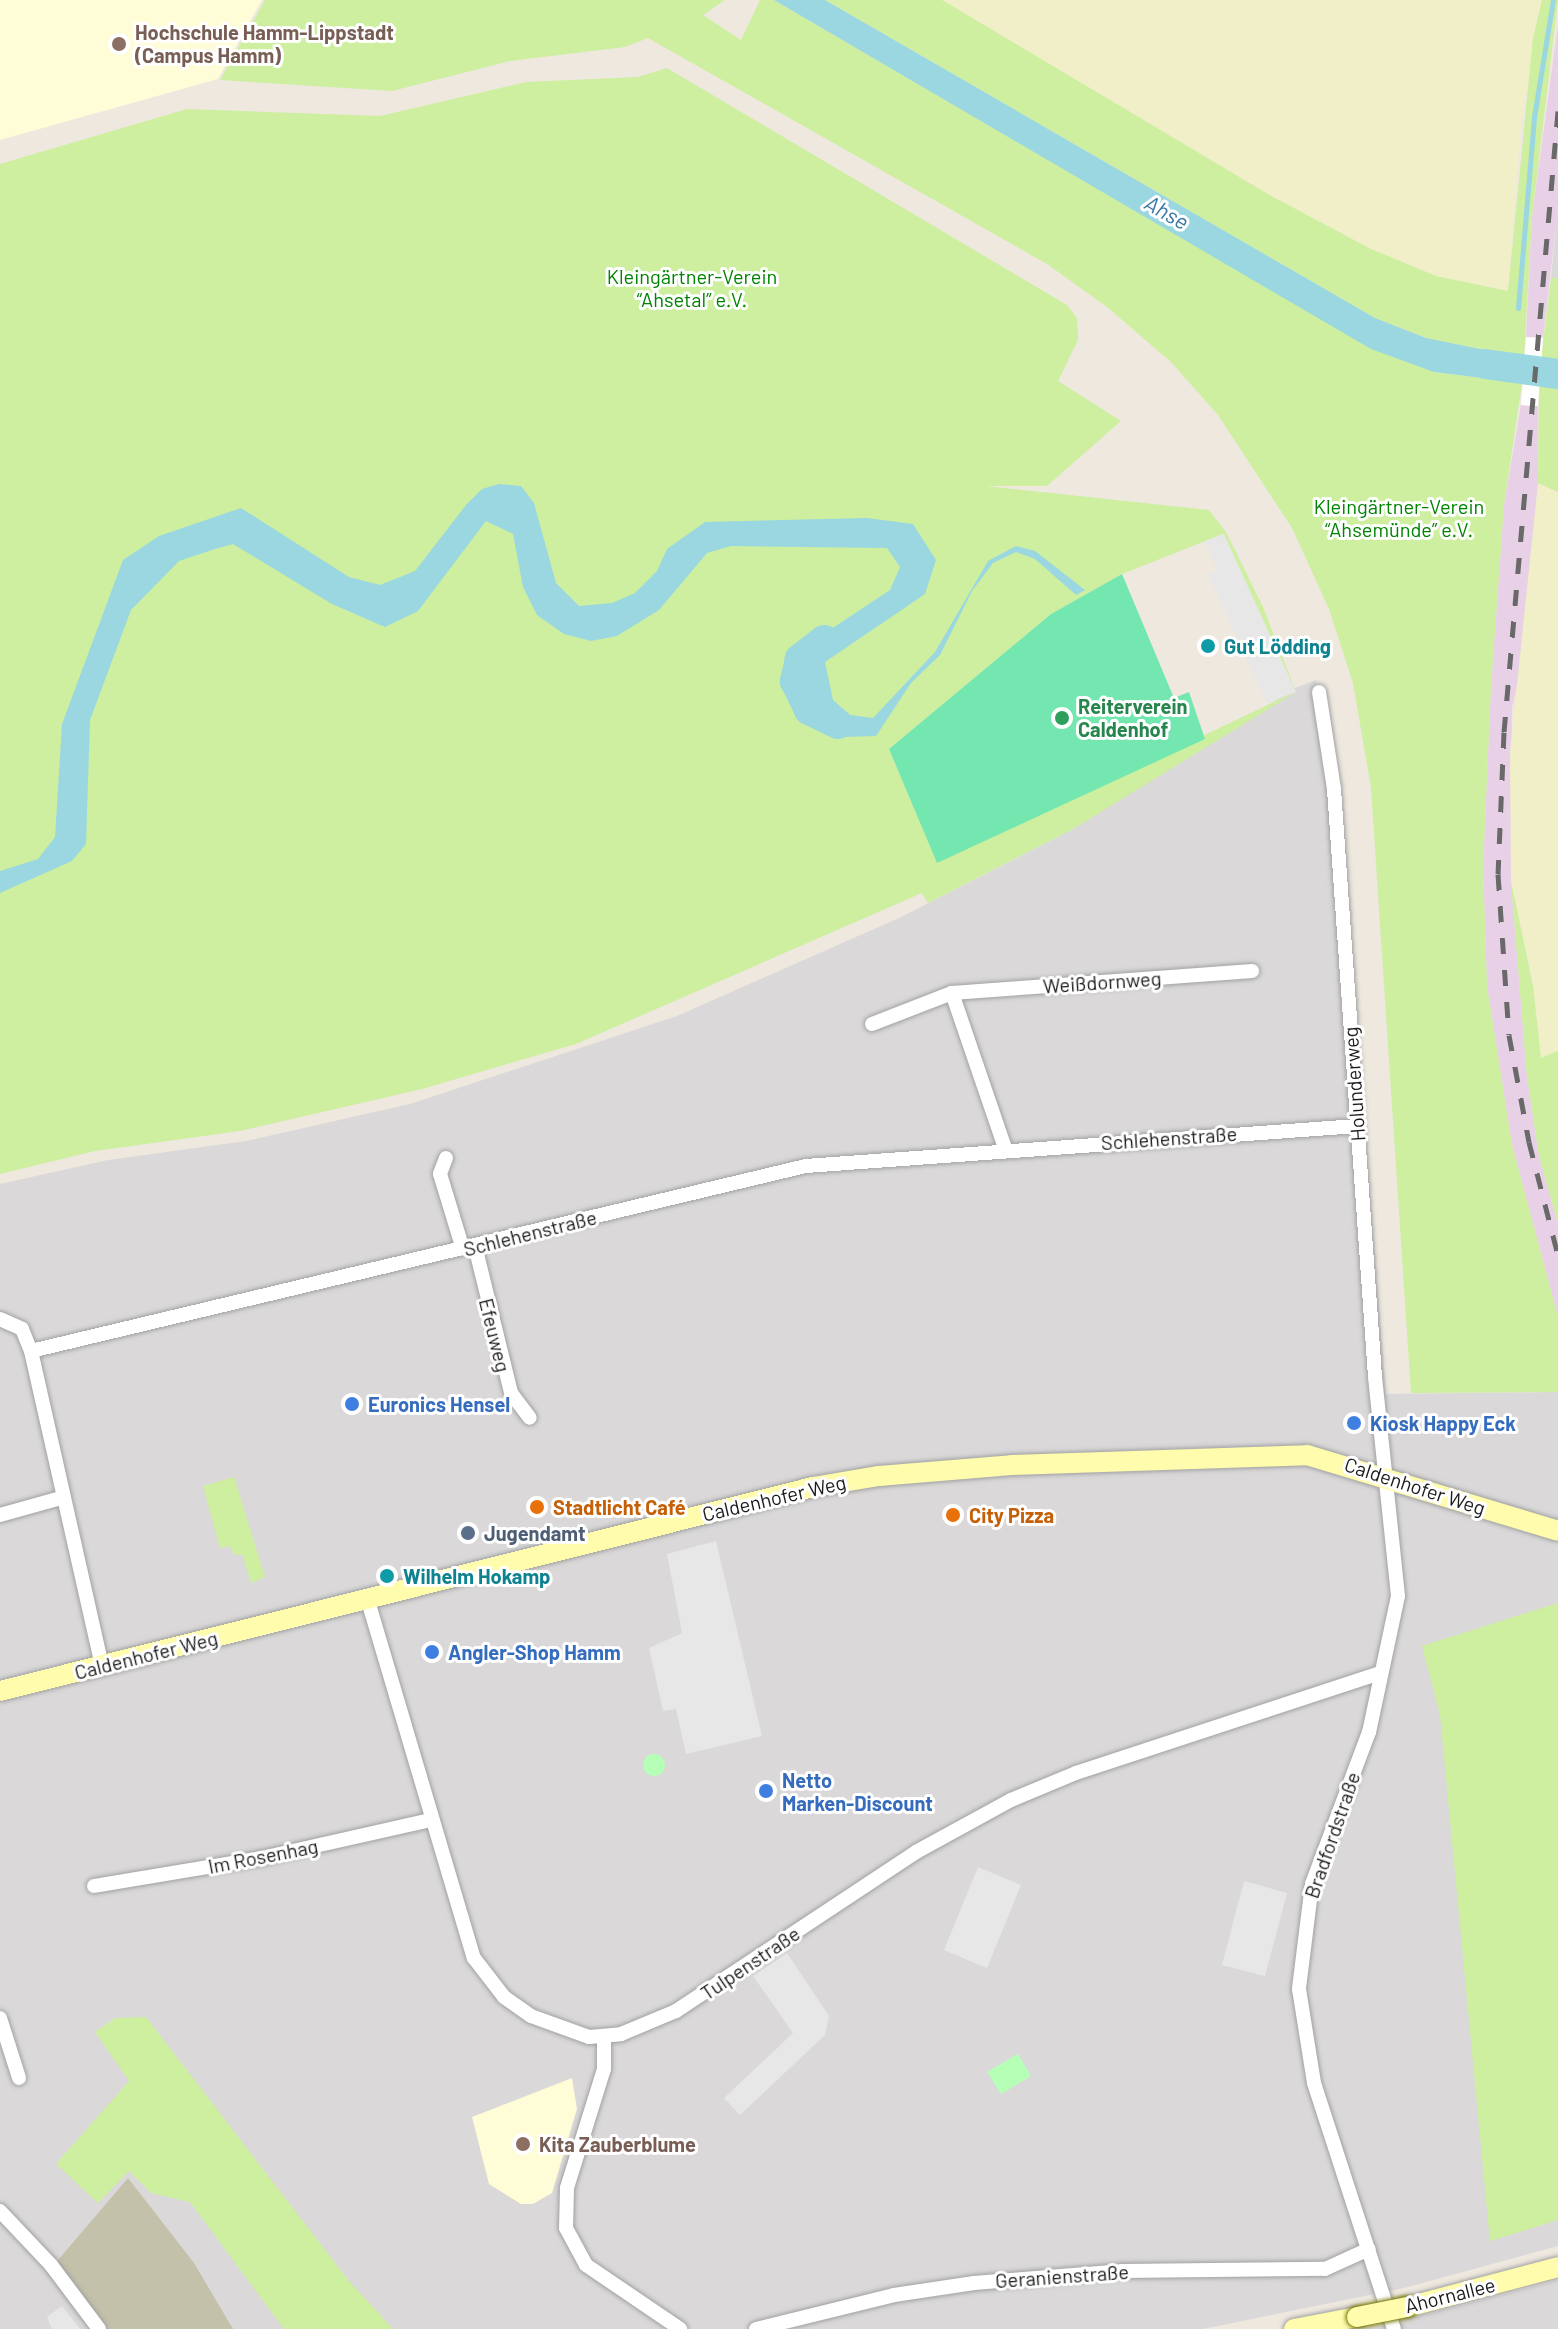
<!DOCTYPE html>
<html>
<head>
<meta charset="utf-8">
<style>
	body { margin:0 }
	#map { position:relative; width:1558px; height:2329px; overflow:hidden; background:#eee8df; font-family:Barlow,sans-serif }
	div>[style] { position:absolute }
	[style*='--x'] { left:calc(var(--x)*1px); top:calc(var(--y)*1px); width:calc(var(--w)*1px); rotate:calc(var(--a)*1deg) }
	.residential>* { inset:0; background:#dad8d8 }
	.industrial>* { inset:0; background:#e8d0e6 }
	.education>* { inset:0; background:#fffcd8 }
	.construction>* { inset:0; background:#c3c1aa }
	.farmland>* { inset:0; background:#f0efc8 }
	.grass>* { inset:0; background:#cdef9f }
	.park>* { inset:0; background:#b6ffb6 }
	.round { border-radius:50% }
	.pitch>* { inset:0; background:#74e7b1 }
	.parking>* { inset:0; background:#e7e7e7 }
	.water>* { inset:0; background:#9ad7e1 }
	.pier>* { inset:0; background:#fff }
	.stream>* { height:5px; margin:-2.5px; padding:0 2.5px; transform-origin:2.5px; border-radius:2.5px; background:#9ad7e1 }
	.river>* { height:30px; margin:-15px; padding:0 15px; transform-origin:15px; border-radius:15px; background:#9ad7e1 }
	.roads { filter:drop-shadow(0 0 2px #a2a2a2) drop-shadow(0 0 2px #a2a2a2) }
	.street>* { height:14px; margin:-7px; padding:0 7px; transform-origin:7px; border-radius:7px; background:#fff }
	.secondary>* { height:20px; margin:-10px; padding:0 10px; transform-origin:10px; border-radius:10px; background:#fffcad }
	.rail>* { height:5px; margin-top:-2.5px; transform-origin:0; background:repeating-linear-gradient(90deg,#696969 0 16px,transparent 0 32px) }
	.bridges { filter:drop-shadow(0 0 2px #727500) drop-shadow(0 0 2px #727500) }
	.secondary-bridge>* { height:20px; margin:-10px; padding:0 10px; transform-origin:10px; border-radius:10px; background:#fffcad }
	.dots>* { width:22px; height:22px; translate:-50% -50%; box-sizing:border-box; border:4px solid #fff; border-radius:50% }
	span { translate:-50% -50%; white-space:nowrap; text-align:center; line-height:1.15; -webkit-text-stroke:6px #fff; paint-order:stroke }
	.education-label { font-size:20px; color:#785e54; font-weight:700 }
	.left { translate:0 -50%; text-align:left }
	.park-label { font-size:20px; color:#008300 }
	.culture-label { font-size:20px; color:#0d838f; font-weight:700 }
	.leisure-label { font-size:20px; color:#27864d; font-weight:700 }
	.street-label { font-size:20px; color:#1b1b1b }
	.shop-label { font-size:20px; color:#366cbe; font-weight:700 }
	.food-label { font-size:20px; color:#c56008; font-weight:700 }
	.service-label { font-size:20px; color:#4e5e75; font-weight:700 }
	.water-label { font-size:22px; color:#3a78a4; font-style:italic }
</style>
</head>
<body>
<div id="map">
	<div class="residential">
		<i style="clip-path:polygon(1558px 208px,1558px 278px,1551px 278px)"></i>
		<i style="clip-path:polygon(1316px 680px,1339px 812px,1386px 1394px,1558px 1392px,1558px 2246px,1404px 2288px,1203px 2329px,0 2329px,0 1184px,108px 1160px,246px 1141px,410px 1104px,677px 1016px,899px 918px,1073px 829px,1295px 688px)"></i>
		<i style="clip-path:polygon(1558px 2280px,1558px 2329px,1361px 2329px,1413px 2318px)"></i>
	</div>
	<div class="industrial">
		<i style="clip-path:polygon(1558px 25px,1558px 208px,1543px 338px,1526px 337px,1532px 217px)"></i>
		<i style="clip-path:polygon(1521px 405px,1538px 406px,1538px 483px,1522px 665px,1512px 707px,1511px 881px,1527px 1077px,1539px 1156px,1558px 1224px,1558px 1317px,1512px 1145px,1487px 986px,1483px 867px,1491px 686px,1504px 505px)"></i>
	</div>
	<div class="education">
		<i style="clip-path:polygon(0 0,262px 0,218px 79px,0 140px)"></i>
		<i style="clip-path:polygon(572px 2078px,577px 2109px,552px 2193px,533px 2204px,521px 2204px,489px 2184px,472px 2117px)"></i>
	</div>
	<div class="construction">
		<i style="clip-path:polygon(128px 2178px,194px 2263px,233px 2329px,90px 2329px,47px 2273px)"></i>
	</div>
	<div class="farmland">
		<i style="clip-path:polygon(942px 0,1542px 0,1521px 125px,1508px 291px,1436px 276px,1371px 249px,1273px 197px)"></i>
		<i style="clip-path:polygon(1538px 483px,1558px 492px,1558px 1051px,1541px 1058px,1533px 986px,1511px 881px,1510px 752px)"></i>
	</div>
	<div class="grass">
		<i style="clip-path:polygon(265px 0,725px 0,703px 15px,741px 40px,760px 0,774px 0,1234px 268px,1434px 372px,1522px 383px,1504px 505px,1491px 686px,1483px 867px,1487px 986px,1512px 1145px,1558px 1317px,1558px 1392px,1411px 1393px,1371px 788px,1353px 683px,1329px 609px,1292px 528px,1218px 415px,1171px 362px,1107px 307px,1047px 264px,648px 38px,625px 47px,510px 61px,392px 91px,220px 80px)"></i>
		<i style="clip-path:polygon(825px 0,942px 0,1273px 197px,1371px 249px,1436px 276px,1508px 291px,1533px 38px,1542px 0,1558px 0,1532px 217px,1524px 358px,1426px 338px,1375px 318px)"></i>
		<i style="clip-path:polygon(evenodd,667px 68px,1067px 305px,1077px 318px,1078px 340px,1058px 381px,1121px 421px,1047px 486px,985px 486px,1209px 510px,1226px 532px,1263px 607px,1296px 692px,1073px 829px,928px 903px,922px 893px,576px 1044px,422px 1089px,240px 1131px,95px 1151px,0 1174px,0 164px,187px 109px,380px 116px,526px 82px,638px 77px,667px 68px,1223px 534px,1295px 692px,937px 862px,889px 749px,1051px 614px,1122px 574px,1223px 534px)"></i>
		<i style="clip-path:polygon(1551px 278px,1558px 278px,1558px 361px,1541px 359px)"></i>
		<i style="clip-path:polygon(1539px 385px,1558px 387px,1558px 492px,1538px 483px)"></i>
		<i style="clip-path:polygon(1511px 881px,1533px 986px,1541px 1058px,1558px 1051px,1558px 1224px,1539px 1156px,1527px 1077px)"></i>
		<i style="clip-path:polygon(234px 1477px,265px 1577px,251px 1583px,242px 1554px,234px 1555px,230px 1546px,220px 1548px,203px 1486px)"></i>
		<i style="clip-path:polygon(1558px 1603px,1558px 2220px,1490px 2241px,1440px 1715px,1422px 1646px)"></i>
		<i style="clip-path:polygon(146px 2017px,349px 2281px,393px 2329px,284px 2329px,190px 2202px,151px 2193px,129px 2171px,98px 2203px,56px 2164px,129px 2081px,95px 2032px,115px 2018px)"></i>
	</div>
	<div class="park">
		<i class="round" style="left:643px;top:1754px;width:22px;height:22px"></i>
		<i style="clip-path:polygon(1018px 2054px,1031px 2076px,1001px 2094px,987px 2072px)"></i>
	</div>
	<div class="pitch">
		<i style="clip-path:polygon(1122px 574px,1174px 698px,1189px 692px,1205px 739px,937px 863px,889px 749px,1051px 614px)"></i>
	</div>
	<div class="parking">
		<i style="clip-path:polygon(1224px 534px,1296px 692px,1267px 703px,1208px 575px,1218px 571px,1205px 541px)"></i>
		<i style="clip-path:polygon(716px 1541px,762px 1736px,686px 1754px,676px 1709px,663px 1711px,649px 1648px,682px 1633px,667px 1554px)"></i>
		<i style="clip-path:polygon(978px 1867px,1021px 1885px,987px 1968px,944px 1950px)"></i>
		<i style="clip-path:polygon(1244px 1881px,1287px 1893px,1265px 1976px,1222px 1965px)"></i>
		<i style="clip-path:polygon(787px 1953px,829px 2016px,825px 2035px,740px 2115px,724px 2098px,793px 2033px,753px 1976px)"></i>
		<i style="clip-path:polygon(62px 2306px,80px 2329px,52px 2329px,47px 2317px)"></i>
	</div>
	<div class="water">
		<i style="clip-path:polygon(774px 0,825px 0,1375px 318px,1426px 338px,1524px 358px,1522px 383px,1434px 372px,1371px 349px)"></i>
		<i style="clip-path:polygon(1541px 359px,1558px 361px,1558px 387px,1539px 385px)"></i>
		<i style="clip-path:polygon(499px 484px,521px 486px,534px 503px,556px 583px,579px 606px,612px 603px,635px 593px,657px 571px,667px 549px,705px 522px,867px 518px,913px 524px,936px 560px,925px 594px,825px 662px,833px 700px,850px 715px,873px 718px,935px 652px,988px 561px,1016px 546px,1035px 551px,1085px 590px,1076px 595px,1035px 559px,1016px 552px,993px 563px,972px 591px,940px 655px,911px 683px,876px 736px,842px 737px,806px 711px,794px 664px,816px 639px,890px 590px,900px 567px,887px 548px,731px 546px,707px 553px,659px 610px,617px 636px,591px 641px,564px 634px,537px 615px,523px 587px,513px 534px,486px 521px,418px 611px,385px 627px,332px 604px,233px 544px,215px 549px,179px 561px,131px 610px,90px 720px,86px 844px,72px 861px,0 893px,0 871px,38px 859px,55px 837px,62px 724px,123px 560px,159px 536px,241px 508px,349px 577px,380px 585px,415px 571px,466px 505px,482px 489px)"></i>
	</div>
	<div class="pier">
		<i style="clip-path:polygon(1526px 337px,1543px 338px,1538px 406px,1521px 405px)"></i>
	</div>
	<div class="stream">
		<i style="--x:1518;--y:308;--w:192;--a:-85.2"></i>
		<i style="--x:1534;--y:117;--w:119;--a:-80.8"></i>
	</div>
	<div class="river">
		<i style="--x:1485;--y:364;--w:74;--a:7.8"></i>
		<i style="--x:824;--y:640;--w:31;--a:142"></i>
		<i style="--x:800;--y:659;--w:23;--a:103"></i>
		<i style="--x:795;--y:681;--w:32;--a:64"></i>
		<i style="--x:809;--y:710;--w:32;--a:26"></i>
	</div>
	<div class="roads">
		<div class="street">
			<i style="--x:1319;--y:692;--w:98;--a:81.2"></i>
			<i style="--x:1334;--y:789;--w:589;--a:86.01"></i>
			<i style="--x:1375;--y:1377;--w:220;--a:84"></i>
			<i style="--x:1398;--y:1596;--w:139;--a:102"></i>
			<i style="--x:1369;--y:1732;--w:162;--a:110.6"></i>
			<i style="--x:1312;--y:1884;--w:106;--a:97.1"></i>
			<i style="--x:1299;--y:1989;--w:95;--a:80.9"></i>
			<i style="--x:1314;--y:2083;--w:259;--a:72"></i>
			<i style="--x:872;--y:1024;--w:86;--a:-21.2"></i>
			<i style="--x:1005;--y:1148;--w:164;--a:-108.9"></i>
			<i style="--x:952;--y:993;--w:301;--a:-4.2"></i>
			<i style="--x:446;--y:1158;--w:17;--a:111"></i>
			<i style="--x:440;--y:1174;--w:78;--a:73"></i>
			<i style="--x:475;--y:1246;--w:151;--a:76.2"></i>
			<i style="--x:511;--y:1393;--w:31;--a:53"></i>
			<i style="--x:0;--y:1319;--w:24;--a:24"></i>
			<i style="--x:22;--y:1329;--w:24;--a:68"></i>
			<i style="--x:0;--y:1515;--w:66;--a:-15.7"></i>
			<i style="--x:368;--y:1601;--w:372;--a:73.5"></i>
			<i style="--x:474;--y:1958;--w:49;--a:52.4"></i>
			<i style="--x:504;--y:1997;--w:33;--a:35"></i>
			<i style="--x:531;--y:2016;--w:62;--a:19.9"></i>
			<i style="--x:589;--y:2037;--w:32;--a:-5"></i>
			<i style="--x:621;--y:2034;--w:60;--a:-22.7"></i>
			<i style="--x:676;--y:2011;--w:288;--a:-33.5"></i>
			<i style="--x:916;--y:1852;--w:108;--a:-28.7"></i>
			<i style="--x:1011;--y:1800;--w:70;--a:-22.6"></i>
			<i style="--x:1076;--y:1773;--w:320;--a:-18.2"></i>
			<i style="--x:102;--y:1666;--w:323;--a:-102.7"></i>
			<i style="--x:31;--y:1351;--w:797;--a:-13.43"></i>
			<i style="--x:806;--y:1166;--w:552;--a:-4.15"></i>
			<i style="--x:94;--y:1886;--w:170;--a:-9.5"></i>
			<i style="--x:262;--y:1858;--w:172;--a:-12.7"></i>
			<i style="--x:0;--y:2018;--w:63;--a:72.4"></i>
			<i style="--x:604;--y:2037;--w:32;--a:90"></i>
			<i style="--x:604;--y:2069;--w:125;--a:107.3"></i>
			<i style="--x:567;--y:2188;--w:40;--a:91.4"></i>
			<i style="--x:566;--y:2228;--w:42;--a:61.6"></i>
			<i style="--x:586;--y:2265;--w:114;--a:34.2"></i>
			<i style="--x:0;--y:2211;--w:74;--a:46.6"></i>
			<i style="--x:51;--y:2265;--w:80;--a:53.1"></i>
			<i style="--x:756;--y:2329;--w:142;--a:-13.8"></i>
			<i style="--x:894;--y:2295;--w:81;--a:-8.5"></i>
			<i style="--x:974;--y:2283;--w:148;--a:-4.6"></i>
			<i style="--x:1122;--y:2271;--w:203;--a:-0.6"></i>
			<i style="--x:1325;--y:2269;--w:48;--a:-24.4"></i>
		</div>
		<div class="secondary">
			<i style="--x:0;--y:1691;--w:838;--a:-14.09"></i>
			<i style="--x:813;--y:1487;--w:67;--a:-9.5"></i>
			<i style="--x:879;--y:1476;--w:133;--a:-4.7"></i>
			<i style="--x:1012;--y:1465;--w:295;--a:-1.9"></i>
			<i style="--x:1307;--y:1455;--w:262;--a:16.8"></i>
			<i style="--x:1407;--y:2307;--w:156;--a:-14.8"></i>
			<i style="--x:1294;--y:2329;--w:64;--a:-10.8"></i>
		</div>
	</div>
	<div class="rail">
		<i style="--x:1558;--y:111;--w:623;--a:94.97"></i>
		<i style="--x:1504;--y:732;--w:142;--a:92.4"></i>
		<i style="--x:1498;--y:874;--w:161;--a:86.1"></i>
		<i style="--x:1509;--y:1035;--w:109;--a:79.4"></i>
		<i style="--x:1529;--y:1142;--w:117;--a:75.6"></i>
	</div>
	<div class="bridges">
		<div class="secondary-bridge">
			<i style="--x:1357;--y:2317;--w:51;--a:-11.3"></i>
		</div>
	</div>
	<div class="dots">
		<i style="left:119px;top:44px;background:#8d6e63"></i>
		<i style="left:1208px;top:646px;background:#0f9aa8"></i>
		<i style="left:1062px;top:718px;background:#2e9e5b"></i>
		<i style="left:352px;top:1404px;background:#3f7fe0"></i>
		<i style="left:1354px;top:1423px;background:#3f7fe0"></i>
		<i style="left:537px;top:1507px;background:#e8710a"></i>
		<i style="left:953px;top:1515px;background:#e8710a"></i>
		<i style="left:468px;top:1533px;background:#5c6f8a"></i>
		<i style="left:387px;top:1576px;background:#0f9aa8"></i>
		<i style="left:432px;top:1652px;background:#3f7fe0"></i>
		<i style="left:766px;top:1791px;background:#3f7fe0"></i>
		<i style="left:523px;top:2144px;background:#8d6e63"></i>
	</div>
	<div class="education-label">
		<span class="left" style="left:135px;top:44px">Hochschule Hamm-Lippstadt<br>(Campus Hamm)</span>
		<span class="left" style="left:539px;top:2144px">Kita Zauberblume</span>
	</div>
	<div class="park-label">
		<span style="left:692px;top:288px">Kleingärtner-Verein<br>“Ahsetal” e.V.</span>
		<span style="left:1399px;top:518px">Kleingärtner-Verein<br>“Ahsemünde” e.V.</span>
	</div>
	<div class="culture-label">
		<span class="left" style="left:1224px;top:646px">Gut Lödding</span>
		<span class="left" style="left:403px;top:1576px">Wilhelm Hokamp</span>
	</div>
	<div class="leisure-label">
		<span class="left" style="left:1078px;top:718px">Reiterverein<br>Caldenhof</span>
	</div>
	<div class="street-label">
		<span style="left:1102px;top:982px;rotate:-4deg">Weißdornweg</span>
		<span style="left:1354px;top:1084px;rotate:-94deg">Holunderweg</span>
		<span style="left:1169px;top:1138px;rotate:-4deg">Schlehenstraße</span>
		<span style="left:530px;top:1233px;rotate:-14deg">Schlehenstraße</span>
		<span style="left:495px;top:1335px;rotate:76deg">Efeuweg</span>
		<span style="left:1415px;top:1486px;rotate:18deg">Caldenhofer Weg</span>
		<span style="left:774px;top:1498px;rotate:-13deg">Caldenhofer Weg</span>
		<span style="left:146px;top:1655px;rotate:-14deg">Caldenhofer Weg</span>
		<span style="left:1332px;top:1835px;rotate:-71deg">Bradfordstraße</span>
		<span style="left:263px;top:1856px;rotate:-11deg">Im Rosenhag</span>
		<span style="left:750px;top:1963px;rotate:-34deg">Tulpenstraße</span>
		<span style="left:1062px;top:2276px;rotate:-4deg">Geranienstraße</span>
		<span style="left:1450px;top:2295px;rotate:-14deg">Ahornallee</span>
	</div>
	<div class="shop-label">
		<span class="left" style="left:368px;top:1404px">Euronics Hensel</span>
		<span class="left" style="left:1370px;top:1423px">Kiosk Happy Eck</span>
		<span class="left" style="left:448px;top:1652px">Angler-Shop Hamm</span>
		<span class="left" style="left:782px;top:1792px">Netto<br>Marken-Discount</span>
	</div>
	<div class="food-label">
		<span class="left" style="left:553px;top:1507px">Stadtlicht Café</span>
		<span class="left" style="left:969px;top:1515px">City Pizza</span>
	</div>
	<div class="service-label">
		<span class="left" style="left:484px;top:1533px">Jugendamt</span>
	</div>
	<div class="water-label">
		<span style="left:1167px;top:212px;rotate:30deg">Ahse</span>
	</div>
</div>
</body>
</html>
